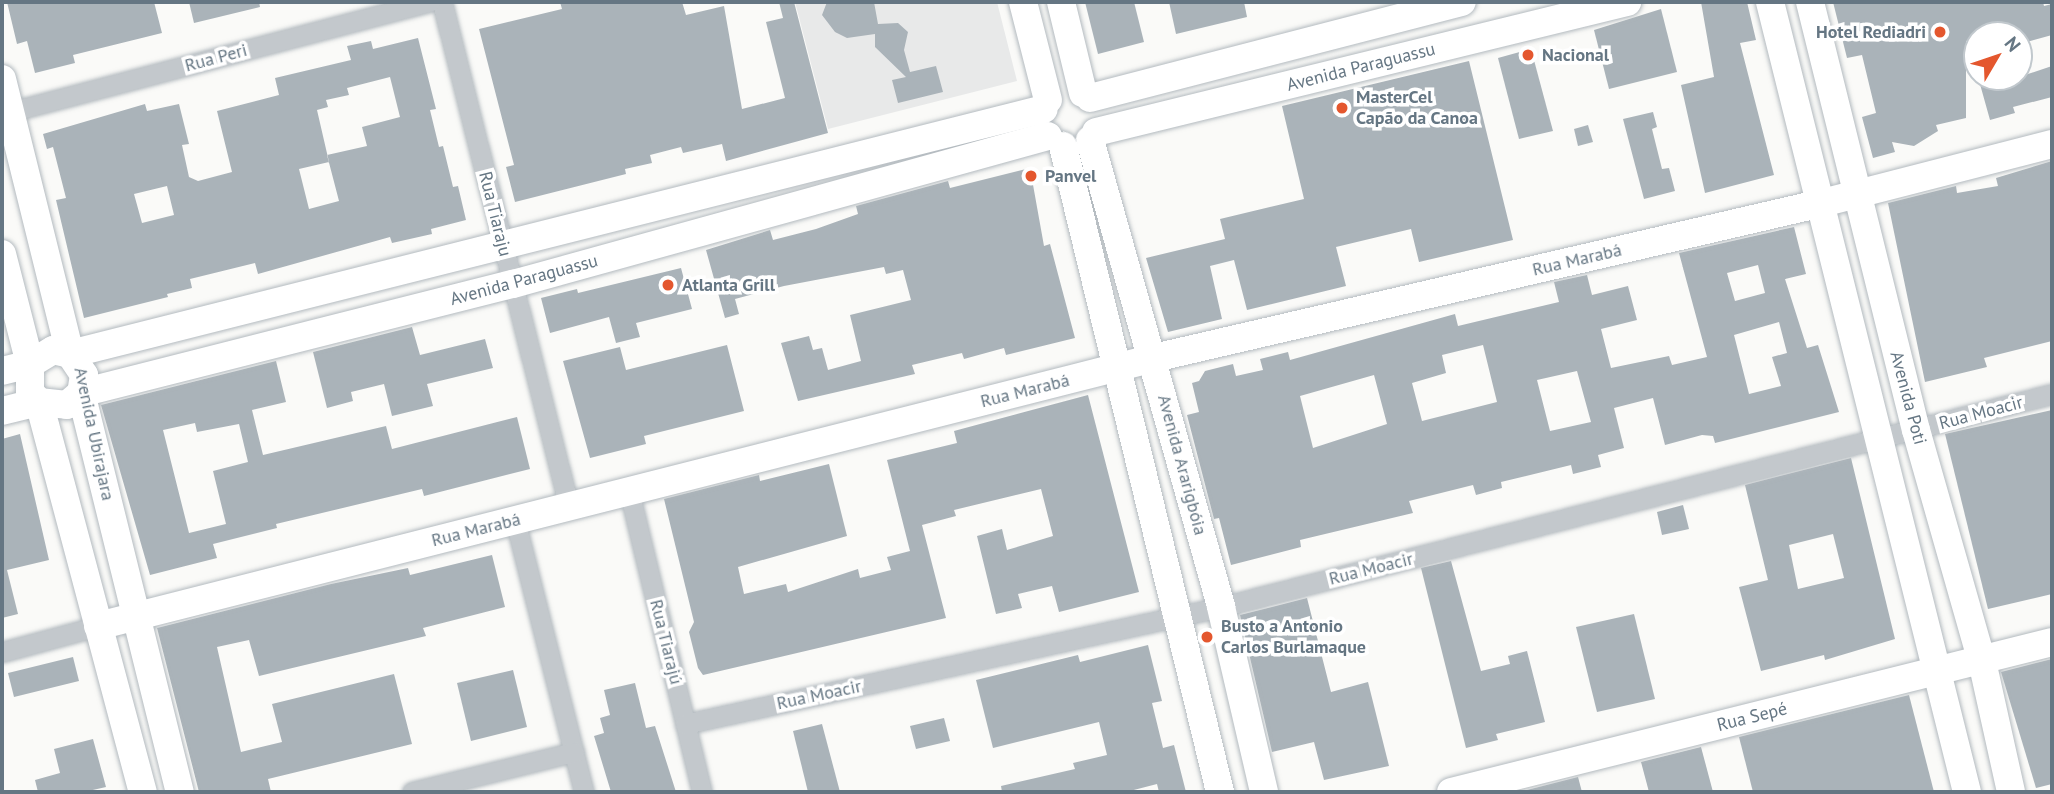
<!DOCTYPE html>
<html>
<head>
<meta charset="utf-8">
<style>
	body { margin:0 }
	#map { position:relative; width:2054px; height:794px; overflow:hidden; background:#fafaf8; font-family:"PT Sans",sans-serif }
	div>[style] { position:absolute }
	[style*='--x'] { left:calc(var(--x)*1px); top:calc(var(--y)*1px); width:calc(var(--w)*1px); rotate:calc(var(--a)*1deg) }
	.built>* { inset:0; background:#e8e9e9 }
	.building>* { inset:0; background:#aab3b9 }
	.roads { filter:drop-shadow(0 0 2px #b3babf) drop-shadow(0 0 2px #b3babf) }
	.street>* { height:19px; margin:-9.5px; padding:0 9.5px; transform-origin:9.5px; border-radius:9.5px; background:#c3c8cc }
	.secondary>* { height:28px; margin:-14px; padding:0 14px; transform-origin:14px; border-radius:14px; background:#fff }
	.dots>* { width:19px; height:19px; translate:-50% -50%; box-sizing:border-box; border:4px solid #fff; border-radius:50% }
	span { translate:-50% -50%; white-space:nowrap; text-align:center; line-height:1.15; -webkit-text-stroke:7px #fff; paint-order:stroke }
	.poi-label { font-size:18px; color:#657683; font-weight:700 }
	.right { translate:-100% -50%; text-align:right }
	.left { translate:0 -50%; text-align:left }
	.street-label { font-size:18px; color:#657683 }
	.frame { position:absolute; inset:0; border:4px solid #657683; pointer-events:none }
	.north { position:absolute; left:1963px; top:21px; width:70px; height:70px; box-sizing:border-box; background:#fff; border:2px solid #c1c8cd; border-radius:50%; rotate:51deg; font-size:19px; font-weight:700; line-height:28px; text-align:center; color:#657683 }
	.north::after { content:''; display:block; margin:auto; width:24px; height:32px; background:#e4572e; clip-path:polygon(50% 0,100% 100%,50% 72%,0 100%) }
</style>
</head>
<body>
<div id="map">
	<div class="built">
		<i style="clip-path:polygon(795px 2px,997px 2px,1017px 81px,828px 129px)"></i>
	</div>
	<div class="building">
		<i style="clip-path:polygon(7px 2px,154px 2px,162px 33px,73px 55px,75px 63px,35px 73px,27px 41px,17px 44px)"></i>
		<i style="clip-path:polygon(189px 2px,259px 2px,260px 7px,194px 23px)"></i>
		<i style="clip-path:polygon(560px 2px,682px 2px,686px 15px,724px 6px,742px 109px,785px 98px,766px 22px,783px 18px,779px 2px,794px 2px,828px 133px,726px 161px,722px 144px,683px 153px,681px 147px,650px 155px,652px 163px,625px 169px,626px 174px,515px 202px,506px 167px,514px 165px,479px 29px,562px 9px)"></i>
		<i style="clip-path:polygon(827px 2px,874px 2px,878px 24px,898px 23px,908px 32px,904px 50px,910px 72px,936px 66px,943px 92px,898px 103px,892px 80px,906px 77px,875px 47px,875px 34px,847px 38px,835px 32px,822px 15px)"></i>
		<i style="clip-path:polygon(1085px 2px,1134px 2px,1144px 42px,1098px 54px)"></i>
		<i style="clip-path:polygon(1169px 2px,1244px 2px,1247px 17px,1176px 34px)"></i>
		<i style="clip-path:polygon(1701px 2px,1747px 2px,1756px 40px,1740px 43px,1774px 175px,1705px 193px,1681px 85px,1714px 77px)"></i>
		<i style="clip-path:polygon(1833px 2px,2043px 2px,2044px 6px,2052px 4px,2052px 35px,2019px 44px,2019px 35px,1977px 35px,1977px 39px,1966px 41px,1966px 118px,1936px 125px,1938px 131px,1914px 146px,1892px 142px,1895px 152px,1873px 158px,1862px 117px,1876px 113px,1862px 55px,1847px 58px)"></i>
		<i style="clip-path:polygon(1661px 9px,1677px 72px,1609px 89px,1594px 30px)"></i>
		<i style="clip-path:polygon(evenodd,418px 38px,436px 109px,430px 110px,439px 147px,443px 146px,453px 187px,458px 186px,466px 220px,431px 229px,432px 234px,392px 243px,390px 237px,258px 274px,255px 263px,190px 279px,192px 288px,167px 294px,168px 297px,84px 318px,56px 200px,66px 198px,53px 147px,47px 149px,43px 134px,145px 104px,147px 111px,179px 104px,189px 144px,182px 145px,189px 177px,198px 181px,232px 172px,217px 111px,279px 95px,275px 78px,351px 60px,347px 46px,371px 41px,373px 49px,418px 38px,390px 77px,400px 117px,362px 127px,367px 146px,327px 155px,339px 201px,309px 209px,299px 169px,329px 162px,317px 110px,328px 107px,326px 100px,349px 95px,347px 88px,390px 77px,418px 38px,167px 186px,174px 215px,142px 223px,134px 194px,167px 186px)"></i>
		<i style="clip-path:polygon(1531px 49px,1553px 131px,1519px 139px,1498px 58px)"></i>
		<i style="clip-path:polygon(1469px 61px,1513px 240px,1419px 262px,1411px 229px,1336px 247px,1346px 286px,1247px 310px,1234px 260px,1210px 266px,1222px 319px,1168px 332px,1146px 258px,1225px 239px,1220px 219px,1304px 199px,1282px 106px)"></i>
		<i style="clip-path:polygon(2052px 66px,2052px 97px,2013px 107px,2015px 113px,1990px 120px,1978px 77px,2019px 77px)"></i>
		<i style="clip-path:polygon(1653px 112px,1657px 127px,1652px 129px,1662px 169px,1669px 168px,1675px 191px,1644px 199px,1623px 119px)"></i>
		<i style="clip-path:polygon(1588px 125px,1593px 142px,1578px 146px,1574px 129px)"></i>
		<i style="clip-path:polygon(2052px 161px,2052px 341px,1984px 358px,1987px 367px,1925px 382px,1888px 203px,1956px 186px,1957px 193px,1998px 186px,1996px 178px)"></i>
		<i style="clip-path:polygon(1030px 168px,1044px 246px,1050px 244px,1075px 338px,1006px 355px,1004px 348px,964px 359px,962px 353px,912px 365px,915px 374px,798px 401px,781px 343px,809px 336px,813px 350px,822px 348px,828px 370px,861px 361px,850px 315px,911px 300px,903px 270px,886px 274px,884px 267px,784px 286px,735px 299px,739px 314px,725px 318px,706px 250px,770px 230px,773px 240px,816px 229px,858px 214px,856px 206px,948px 181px,950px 188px)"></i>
		<i style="clip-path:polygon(evenodd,1794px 227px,1806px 274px,1785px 279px,1807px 348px,1818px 345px,1839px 412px,1715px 443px,1713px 436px,1702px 435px,1665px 445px,1653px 398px,1614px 408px,1624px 448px,1598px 455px,1601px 467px,1573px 474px,1571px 465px,1501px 482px,1502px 488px,1476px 495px,1473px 485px,1409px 501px,1413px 513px,1300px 540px,1301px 547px,1231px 565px,1219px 518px,1214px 519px,1187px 415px,1199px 412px,1192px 383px,1199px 381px,1205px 371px,1233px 364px,1236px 376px,1263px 370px,1260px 359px,1288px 352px,1290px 360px,1455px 314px,1458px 326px,1559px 302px,1554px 282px,1587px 275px,1592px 295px,1628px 286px,1637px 320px,1601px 329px,1611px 368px,1669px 356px,1672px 365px,1707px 357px,1679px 253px,1794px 227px,1758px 265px,1765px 293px,1735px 301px,1727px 273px,1758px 265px,1794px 227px,1779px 322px,1787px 353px,1772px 357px,1781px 386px,1749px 394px,1734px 335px,1779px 322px,1794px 227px,1483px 345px,1497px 402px,1422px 421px,1412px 383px,1446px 373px,1442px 355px,1483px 345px,1794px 227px,1577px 371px,1591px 422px,1550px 431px,1537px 380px,1577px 371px,1794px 227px,1374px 375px,1387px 424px,1313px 448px,1300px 396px,1374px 375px)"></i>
		<i style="clip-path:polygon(681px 268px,692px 309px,636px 323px,640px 337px,616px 343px,609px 317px,550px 333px,541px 298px,577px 289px,578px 293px)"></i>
		<i style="clip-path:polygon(412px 327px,420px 355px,485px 339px,493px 368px,427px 384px,433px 406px,392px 416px,384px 384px,351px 392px,353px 401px,327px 408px,313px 352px)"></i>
		<i style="clip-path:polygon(727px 345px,744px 411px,644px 436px,646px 444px,590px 458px,563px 361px,620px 347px,626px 370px)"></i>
		<i style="clip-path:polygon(evenodd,276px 361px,286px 402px,252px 410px,263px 455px,386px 426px,392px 449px,517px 417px,530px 469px,424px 496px,422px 489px,276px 524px,277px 528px,213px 544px,217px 558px,150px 575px,101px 405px,276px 361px,195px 423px,197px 432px,239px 424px,248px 462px,213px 471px,226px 524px,189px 533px,163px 430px,195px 423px)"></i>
		<i style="clip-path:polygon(1088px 395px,1139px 592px,1059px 612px,1052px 586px,1018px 594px,1022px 608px,996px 614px,977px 536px,1002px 529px,1007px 550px,1053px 536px,1041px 489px,954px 510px,956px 516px,922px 525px,946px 618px,703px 675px,698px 668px,689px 632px,694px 622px,664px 499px,759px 475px,760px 481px,829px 464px,847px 536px,738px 567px,744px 594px,786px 584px,788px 592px,858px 569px,860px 578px,891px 570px,887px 557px,910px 551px,887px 460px,957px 443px,954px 431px)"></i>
		<i style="clip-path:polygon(2052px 410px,2052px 594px,1988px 609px,1945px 434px)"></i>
		<i style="clip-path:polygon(20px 434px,49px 560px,7px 570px,18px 614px,2px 618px,2px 439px)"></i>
		<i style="clip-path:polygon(evenodd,1851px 458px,1895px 639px,1825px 660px,1824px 655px,1761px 671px,1739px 587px,1768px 580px,1745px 485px,1851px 458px,1833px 534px,1844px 578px,1798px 589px,1789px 545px,1833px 534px)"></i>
		<i style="clip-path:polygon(1683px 505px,1689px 529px,1662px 535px,1657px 512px)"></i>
		<i style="clip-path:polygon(492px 555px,505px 607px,423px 628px,426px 636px,259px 676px,249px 640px,217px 647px,241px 752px,282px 742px,272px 704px,394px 674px,412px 744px,268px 779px,271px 792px,199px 792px,157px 628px,331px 584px,408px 568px,410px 575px)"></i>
		<i style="clip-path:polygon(1451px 561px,1481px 671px,1510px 664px,1508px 656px,1527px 651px,1545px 722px,1496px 734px,1498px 740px,1466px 748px,1421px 568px)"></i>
		<i style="clip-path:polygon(1307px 598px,1331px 692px,1368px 682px,1389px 766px,1324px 780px,1314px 742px,1272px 752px,1240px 615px)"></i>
		<i style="clip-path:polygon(1634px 614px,1655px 699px,1597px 712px,1576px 627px)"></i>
		<i style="clip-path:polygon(1148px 645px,1162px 701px,1152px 703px,1163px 748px,1174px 745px,1186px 792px,1159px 792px,1157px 784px,1126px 792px,1002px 792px,1001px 786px,1075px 769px,1073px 763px,1107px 755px,1099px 722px,993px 748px,976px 680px,1078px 655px,1080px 662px)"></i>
		<i style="clip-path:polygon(73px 657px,79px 681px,14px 697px,8px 673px)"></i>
		<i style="clip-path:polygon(2052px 659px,2052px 784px,2036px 788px,2001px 672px)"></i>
		<i style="clip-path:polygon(513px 670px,527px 727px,471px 741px,457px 683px)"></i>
		<i style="clip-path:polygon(635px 683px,646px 728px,655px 726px,676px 792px,611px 792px,594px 736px,604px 733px,600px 718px,610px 715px,604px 690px)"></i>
		<i style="clip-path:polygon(1909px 695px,1934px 792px,1753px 792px,1739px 737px)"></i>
		<i style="clip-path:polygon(944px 718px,950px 741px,916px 749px,910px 726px)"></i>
		<i style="clip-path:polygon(822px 724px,840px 792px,808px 792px,793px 731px)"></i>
		<i style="clip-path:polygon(93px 739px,106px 787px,84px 792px,38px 792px,35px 780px,60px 773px,54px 749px)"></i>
		<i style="clip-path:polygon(1701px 747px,1713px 792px,1649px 792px,1641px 762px)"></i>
		<i style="clip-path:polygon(1578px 777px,1582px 792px,1519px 792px)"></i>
	</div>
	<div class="roads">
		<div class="street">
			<i style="--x:442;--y:2;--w:521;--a:75.88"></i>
			<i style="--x:2;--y:114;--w:442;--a:-14.7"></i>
			<i style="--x:629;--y:491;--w:310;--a:76.4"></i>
			<i style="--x:515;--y:520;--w:281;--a:75.8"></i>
			<i style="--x:2;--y:652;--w:99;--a:-15.2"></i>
			<i style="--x:685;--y:724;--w:549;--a:-12.31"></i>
			<i style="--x:1221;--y:607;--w:858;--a:-14.38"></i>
			<i style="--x:412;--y:792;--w:167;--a:-13.9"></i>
		</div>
		<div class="secondary">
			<i style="--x:1023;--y:2;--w:101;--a:75.7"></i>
			<i style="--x:1061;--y:2;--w:94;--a:76.4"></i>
			<i style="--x:1770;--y:2;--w:814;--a:76"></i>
			<i style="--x:1810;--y:2;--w:441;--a:76.1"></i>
			<i style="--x:1916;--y:430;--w:240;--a:74.1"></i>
			<i style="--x:1982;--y:661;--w:134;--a:77.5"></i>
			<i style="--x:2;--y:79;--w:283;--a:76.1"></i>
			<i style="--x:70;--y:354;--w:25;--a:56"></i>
			<i style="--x:84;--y:375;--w:18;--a:99"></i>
			<i style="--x:81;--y:393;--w:411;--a:76.1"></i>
			<i style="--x:1090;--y:98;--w:384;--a:-14.5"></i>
			<i style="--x:1096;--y:132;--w:547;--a:-13.76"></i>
			<i style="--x:1090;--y:140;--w:485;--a:74.3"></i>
			<i style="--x:1221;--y:607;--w:190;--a:76.9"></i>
			<i style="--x:1063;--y:146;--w:665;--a:76.34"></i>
			<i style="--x:2;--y:254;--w:114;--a:75.7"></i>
			<i style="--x:30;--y:364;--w:28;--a:90"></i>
			<i style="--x:30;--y:392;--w:13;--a:48"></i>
			<i style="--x:39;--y:402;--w:404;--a:75.1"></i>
			<i style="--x:2;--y:371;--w:29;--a:-14"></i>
			<i style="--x:30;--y:364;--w:27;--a:-31"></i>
			<i style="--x:53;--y:350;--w:17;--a:13"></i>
			<i style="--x:70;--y:354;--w:1004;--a:-14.12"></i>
			<i style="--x:2;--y:411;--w:38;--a:-14"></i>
			<i style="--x:39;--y:402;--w:28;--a:6"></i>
			<i style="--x:67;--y:405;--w:18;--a:-41"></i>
			<i style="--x:81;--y:393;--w:446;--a:-14.2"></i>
			<i style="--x:513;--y:284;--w:555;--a:-15.46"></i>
			<i style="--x:98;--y:626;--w:1089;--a:-14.24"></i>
			<i style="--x:1154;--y:358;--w:686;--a:-13.06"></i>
			<i style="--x:1822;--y:203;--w:237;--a:-14.4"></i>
			<i style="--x:1451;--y:792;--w:619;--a:-14.01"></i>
		</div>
	</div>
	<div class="dots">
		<i style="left:1940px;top:32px;background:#e4572e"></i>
		<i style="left:1528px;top:55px;background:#e4572e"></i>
		<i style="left:1342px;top:108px;background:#e4572e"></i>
		<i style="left:1031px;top:176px;background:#e4572e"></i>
		<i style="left:668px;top:285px;background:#e4572e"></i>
		<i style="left:1207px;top:637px;background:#e4572e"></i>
	</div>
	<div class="poi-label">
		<span class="right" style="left:1926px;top:32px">Hotel Rediadri</span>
		<span class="left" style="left:1542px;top:55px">Nacional</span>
		<span class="left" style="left:1356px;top:108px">MasterCel<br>Capão da Canoa</span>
		<span class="left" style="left:1045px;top:176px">Panvel</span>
		<span class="left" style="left:682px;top:285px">Atlanta Grill</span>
		<span class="left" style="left:1221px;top:637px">Busto a Antonio<br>Carlos Burlamaque</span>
	</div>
	<div class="street-label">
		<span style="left:216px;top:58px;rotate:-15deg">Rua Peri</span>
		<span style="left:1361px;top:67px;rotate:-14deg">Avenida Paraguassu</span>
		<span style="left:495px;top:214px;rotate:76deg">Rua Tiaraju</span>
		<span style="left:1577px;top:260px;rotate:-13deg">Rua Marabá</span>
		<span style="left:524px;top:280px;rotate:-15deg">Avenida Paraguassu</span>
		<span style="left:1025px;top:391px;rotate:-14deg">Rua Marabá</span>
		<span style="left:1908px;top:398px;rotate:75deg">Avenida Poti</span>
		<span style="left:1981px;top:413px;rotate:-15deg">Rua Moacir</span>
		<span style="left:94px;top:434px;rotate:78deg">Avenida Ubirajara</span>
		<span style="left:1182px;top:465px;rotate:75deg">Avenida Ararigbóia</span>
		<span style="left:476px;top:530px;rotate:-14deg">Rua Marabá</span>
		<span style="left:1371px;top:569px;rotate:-14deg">Rua Moacir</span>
		<span style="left:666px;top:642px;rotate:76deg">Rua Tiarajú</span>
		<span style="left:819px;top:695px;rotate:-12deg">Rua Moacir</span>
		<span style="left:1752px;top:717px;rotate:-14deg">Rua Sepé</span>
	</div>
	<div class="frame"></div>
	<div class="north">N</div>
</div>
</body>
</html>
